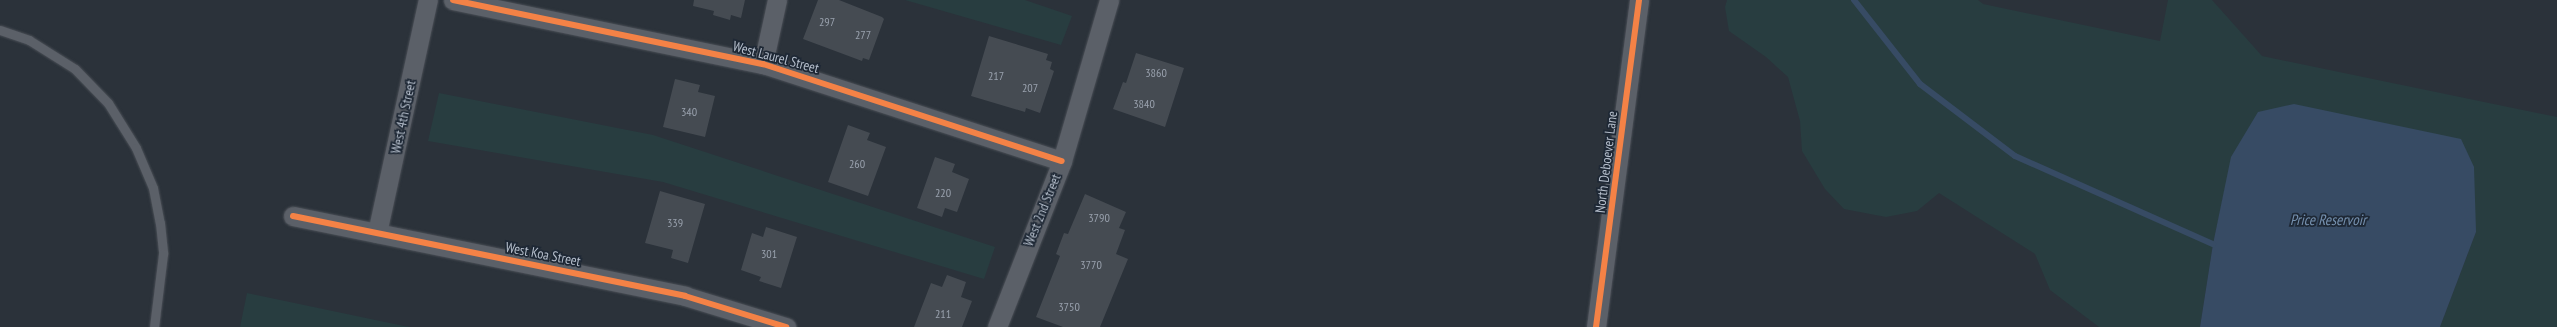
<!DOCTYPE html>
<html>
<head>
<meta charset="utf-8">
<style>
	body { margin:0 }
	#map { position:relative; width:2557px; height:327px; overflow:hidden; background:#2b323a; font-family:"PT Sans Narrow",sans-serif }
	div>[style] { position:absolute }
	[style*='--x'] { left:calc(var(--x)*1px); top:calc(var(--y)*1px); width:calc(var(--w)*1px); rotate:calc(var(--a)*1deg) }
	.green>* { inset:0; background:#283d40 }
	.water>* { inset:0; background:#374b64 }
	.stream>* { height:6px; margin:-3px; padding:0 3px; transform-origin:3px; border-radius:3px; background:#374b64 }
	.building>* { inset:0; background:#454b52 }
	.roads { filter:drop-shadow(0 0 1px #494e55) drop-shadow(0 0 1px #494e55) }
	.lane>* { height:9px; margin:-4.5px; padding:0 4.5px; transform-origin:4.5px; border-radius:4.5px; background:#5b6068 }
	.street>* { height:19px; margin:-9.5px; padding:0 9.5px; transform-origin:9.5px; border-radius:9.5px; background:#5b6068 }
	.cycleway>* { height:6px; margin:-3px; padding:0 3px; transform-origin:3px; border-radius:3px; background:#f48246 }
	span { translate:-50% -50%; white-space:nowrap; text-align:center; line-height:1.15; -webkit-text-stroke:3.5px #1e2835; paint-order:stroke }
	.number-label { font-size:12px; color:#99a1ad }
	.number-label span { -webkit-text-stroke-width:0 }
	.street-label { font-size:14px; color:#b5becb }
	.water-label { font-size:15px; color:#7590ae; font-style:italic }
</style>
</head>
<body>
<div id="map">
	<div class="green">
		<i style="clip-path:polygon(905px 0,1025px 0,1072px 16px,1061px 45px)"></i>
		<i style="clip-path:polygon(1727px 0,1978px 0,1983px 4px,2160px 41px,2168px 0,2212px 0,2262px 56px,2557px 117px,2557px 327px,2440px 327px,2476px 232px,2232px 157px,2213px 244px,2200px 327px,2099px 327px,2050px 290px,2035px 254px,1939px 193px,1917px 211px,1886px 217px,1844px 209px,1825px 189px,1802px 151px,1800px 121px,1788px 77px,1766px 57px,1729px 31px,1725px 7px)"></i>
		<i style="clip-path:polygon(439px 93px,653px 135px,995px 247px,984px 279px,663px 182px,428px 141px)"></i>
		<i style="clip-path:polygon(247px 293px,404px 326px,411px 327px,240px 327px)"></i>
	</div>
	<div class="water">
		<i style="clip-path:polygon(2294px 104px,2461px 139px,2474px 167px,2476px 232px,2440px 327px,2200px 327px,2213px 244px,2231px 157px,2258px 112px)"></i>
	</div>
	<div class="stream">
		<i style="--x:1854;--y:0;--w:107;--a:51.8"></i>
		<i style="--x:1920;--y:84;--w:119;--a:37.2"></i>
		<i style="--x:2015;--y:156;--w:217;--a:24"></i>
	</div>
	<div class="building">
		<i style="clip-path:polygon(694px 0,745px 0,741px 18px,731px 15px,730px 20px,713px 15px,714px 11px,693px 6px)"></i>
		<i style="clip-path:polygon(818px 0,839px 0,882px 17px,884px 19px,869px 60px,863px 58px,862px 61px,803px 39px)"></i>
		<i style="clip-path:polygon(989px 36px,1048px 54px,1046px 60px,1052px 62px,1050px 69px,1054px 71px,1040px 113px,1026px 108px,1025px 112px,971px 96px)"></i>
		<i style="clip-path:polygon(1136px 53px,1184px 68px,1165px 127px,1113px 109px,1123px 82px,1126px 83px)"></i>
		<i style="clip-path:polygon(675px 79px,700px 85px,698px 92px,715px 96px,705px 137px,663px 127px)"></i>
		<i style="clip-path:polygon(848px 125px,870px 133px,867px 140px,886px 147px,868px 196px,828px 182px)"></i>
		<i style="clip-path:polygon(935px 157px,955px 164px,952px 172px,969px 179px,957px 212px,945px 208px,942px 217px,917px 208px)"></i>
		<i style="clip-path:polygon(660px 191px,705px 204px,688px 263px,671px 258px,673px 250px,645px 243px)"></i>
		<i style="clip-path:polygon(1085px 194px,1126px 212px,1119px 228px,1125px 230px,1116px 254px,1128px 259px,1100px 327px,1063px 327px,1036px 317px,1060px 256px,1056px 254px,1064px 233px,1068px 234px)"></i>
		<i style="clip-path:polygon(766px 227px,797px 237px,781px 288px,759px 281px,761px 277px,741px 270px,752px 233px,763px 237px)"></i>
		<i style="clip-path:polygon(947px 275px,966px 282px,961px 297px,972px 301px,962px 327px,914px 327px,931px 283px,942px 287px)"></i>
	</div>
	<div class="roads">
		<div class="lane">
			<i style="--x:0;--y:30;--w:31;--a:19"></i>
			<i style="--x:29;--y:40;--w:54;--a:32.2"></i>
			<i style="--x:75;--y:69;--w:47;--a:45.9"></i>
			<i style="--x:108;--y:103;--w:53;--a:58.1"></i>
			<i style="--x:136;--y:148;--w:43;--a:67"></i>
			<i style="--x:153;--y:188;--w:36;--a:79"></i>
			<i style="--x:160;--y:223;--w:31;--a:84"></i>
			<i style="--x:163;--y:254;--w:74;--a:97"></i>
		</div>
		<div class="street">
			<i style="--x:453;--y:0;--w:317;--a:11.7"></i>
			<i style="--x:763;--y:64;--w:314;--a:18"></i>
			<i style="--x:763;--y:64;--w:66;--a:-77.7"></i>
			<i style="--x:293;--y:216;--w:400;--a:11.5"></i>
			<i style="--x:685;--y:296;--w:106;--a:17.1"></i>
			<i style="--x:377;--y:233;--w:239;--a:-77.7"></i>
			<i style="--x:997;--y:327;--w:178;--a:-68.6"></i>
			<i style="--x:1062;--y:161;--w:168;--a:-73.7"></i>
			<i style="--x:1596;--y:327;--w:330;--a:-82.5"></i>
		</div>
	</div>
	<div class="cycleway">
		<i style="--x:453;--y:0;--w:317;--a:11.7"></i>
		<i style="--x:763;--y:64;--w:314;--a:18"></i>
		<i style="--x:293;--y:216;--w:400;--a:11.5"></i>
		<i style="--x:685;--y:296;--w:106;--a:17.1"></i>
		<i style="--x:1596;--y:327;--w:330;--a:-82.5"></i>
	</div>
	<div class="number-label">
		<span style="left:827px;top:22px">297</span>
		<span style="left:863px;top:35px">277</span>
		<span style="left:1156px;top:73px">3860</span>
		<span style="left:996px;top:76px">217</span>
		<span style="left:1030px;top:88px">207</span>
		<span style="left:1144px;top:104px">3840</span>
		<span style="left:689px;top:112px">340</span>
		<span style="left:857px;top:164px">260</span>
		<span style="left:943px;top:193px">220</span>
		<span style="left:1099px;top:218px">3790</span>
		<span style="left:675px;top:223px">339</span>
		<span style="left:769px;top:254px">301</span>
		<span style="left:1091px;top:265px">3770</span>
		<span style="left:1069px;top:307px">3750</span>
		<span style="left:943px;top:314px">211</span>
	</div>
	<div class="street-label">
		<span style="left:776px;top:57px;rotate:15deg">West Laurel Street</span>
		<span style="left:403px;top:117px;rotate:-78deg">West 4th Street</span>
		<span style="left:1606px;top:162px;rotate:-83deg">North Deboever Lane</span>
		<span style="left:1042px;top:210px;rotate:-68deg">West 2nd Street</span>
		<span style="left:543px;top:254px;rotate:11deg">West Koa Street</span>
	</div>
	<div class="water-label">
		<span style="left:2328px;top:220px">Price Reservoir</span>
	</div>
</div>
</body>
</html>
